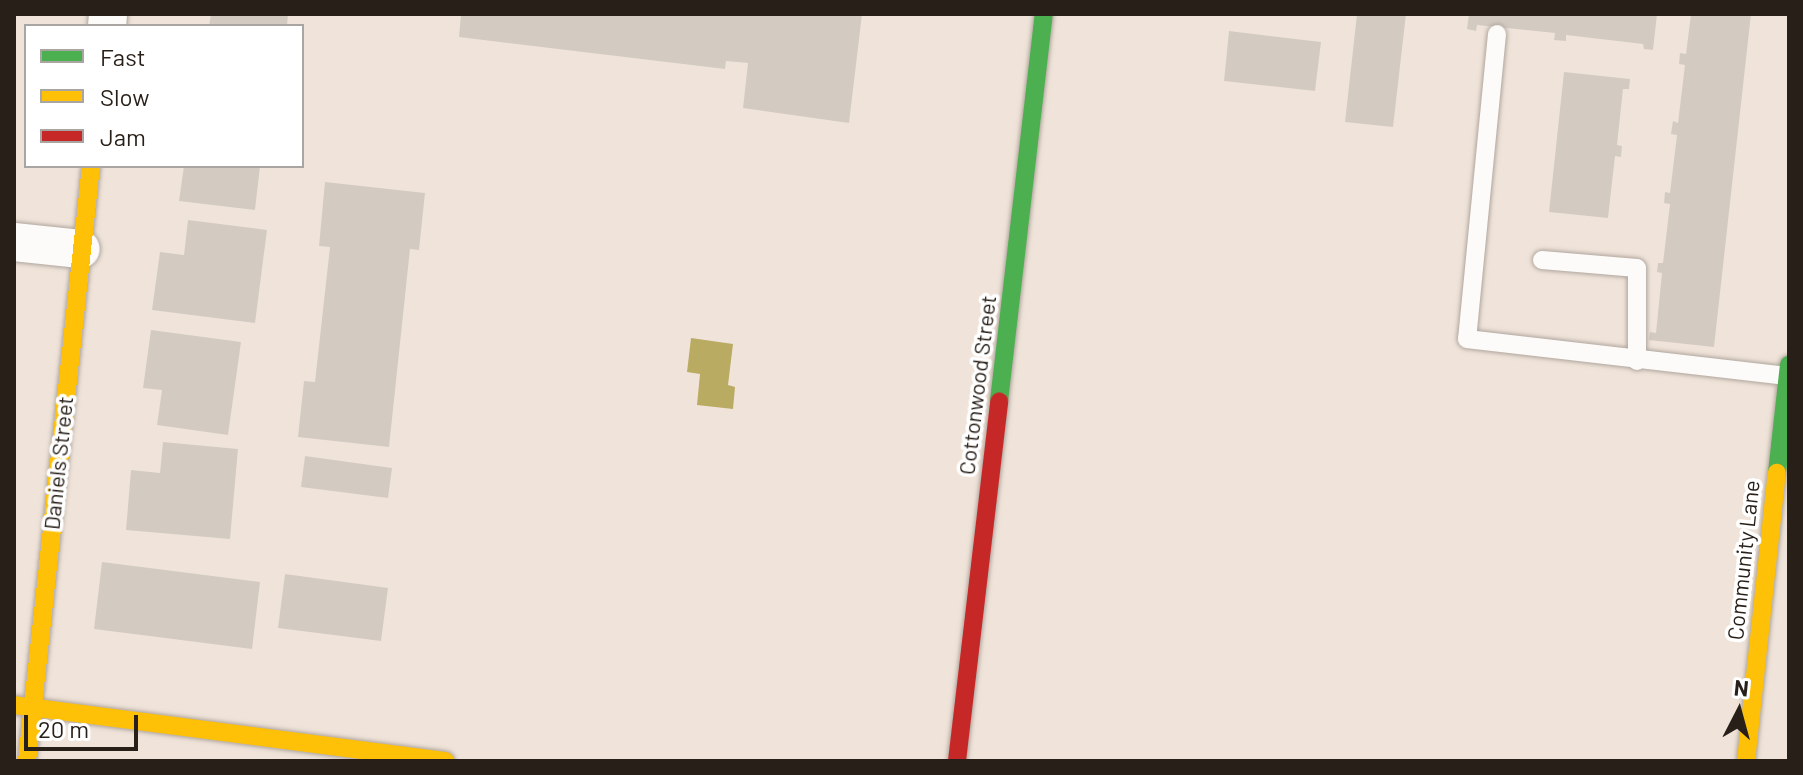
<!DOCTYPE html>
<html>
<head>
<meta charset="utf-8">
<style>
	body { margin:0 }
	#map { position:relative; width:1803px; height:775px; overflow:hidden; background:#f0e4da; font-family:Barlow,sans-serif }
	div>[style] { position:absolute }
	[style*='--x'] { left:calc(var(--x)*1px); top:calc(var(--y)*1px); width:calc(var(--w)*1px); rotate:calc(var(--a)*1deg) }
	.water>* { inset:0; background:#baab63 }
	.building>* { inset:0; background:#d3cbc2 }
	.roads { filter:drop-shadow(0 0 2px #b0a69e) drop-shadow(0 0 2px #b0a69e) }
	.lane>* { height:18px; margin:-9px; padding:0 9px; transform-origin:9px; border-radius:9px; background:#fdfbf9 }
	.street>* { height:38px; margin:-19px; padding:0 19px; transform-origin:19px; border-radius:19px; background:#fdfbf9 }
	.fast>* { height:18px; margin:-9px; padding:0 9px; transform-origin:9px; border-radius:9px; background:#4caf50 }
	.slow>* { height:18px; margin:-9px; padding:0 9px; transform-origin:9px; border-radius:9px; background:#ffc107 }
	.jam>* { height:18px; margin:-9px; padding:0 9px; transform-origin:9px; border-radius:9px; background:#c62828 }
	span { translate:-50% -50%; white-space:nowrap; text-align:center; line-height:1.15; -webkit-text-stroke:7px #fff; paint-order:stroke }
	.street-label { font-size:22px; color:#271f18 }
	.frame { position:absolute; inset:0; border:16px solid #271f18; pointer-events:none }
	.legend { position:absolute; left:24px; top:24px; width:280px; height:144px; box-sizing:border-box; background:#fff; border:2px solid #a9a5a3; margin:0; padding:10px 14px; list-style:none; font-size:24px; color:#271f18 }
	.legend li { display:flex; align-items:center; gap:16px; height:40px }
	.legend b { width:40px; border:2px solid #a9a5a3 }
	.north { position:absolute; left:1699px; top:671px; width:80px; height:80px; -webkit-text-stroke:6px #fff; paint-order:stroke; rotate:6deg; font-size:22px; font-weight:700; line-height:32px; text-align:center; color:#271f18 }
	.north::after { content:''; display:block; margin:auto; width:28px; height:36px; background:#271f18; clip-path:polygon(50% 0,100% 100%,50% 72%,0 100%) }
	.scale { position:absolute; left:24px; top:715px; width:114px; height:36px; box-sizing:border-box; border:4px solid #271f18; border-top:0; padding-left:10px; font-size:24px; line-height:28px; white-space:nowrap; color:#271f18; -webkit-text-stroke:6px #fff; paint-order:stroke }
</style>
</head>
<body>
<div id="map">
	<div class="water">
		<i style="clip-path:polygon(691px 338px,733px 344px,728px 385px,735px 387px,733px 409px,697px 405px,700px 374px,687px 372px)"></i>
	</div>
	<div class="building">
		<i style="clip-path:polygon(211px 14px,288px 14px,287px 26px,209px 26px)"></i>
		<i style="clip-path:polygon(461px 14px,862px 14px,849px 123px,743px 108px,748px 63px,726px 61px,725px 69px,459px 37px)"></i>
		<i style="clip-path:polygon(1357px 14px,1406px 14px,1393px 127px,1345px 122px)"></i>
		<i style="clip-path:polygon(1469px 14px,1657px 14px,1653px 50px,1644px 49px,1643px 44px,1566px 35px,1566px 41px,1554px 40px,1555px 33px,1477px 25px,1476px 31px,1467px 29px)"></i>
		<i style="clip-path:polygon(1691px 14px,1751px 14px,1714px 347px,1649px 340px,1650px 332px,1656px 333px,1662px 273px,1657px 272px,1658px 263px,1663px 263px,1670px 204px,1664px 203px,1665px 192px,1670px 193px,1677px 135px,1671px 134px,1673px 121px,1678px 123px,1685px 65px,1679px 64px,1680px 53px,1686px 54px)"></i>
		<i style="clip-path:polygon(1229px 31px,1321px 42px,1315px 91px,1224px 81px)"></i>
		<i style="clip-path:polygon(1564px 72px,1630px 79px,1629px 89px,1623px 89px,1617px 145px,1622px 146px,1621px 157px,1615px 156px,1608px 218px,1549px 212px)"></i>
		<i style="clip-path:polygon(184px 166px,260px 166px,255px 210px,179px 201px)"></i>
		<i style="clip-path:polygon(325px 182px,425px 193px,419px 250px,410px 249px,389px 447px,298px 437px,304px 381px,315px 382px,330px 247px,319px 246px)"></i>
		<i style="clip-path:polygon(188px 220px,267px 230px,255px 323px,152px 310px,160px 252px,184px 255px)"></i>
		<i style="clip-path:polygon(151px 330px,241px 342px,228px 435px,157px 425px,162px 390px,143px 388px)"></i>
		<i style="clip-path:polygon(163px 442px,238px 449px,230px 539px,126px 530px,131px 470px,160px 473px)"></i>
		<i style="clip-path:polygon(305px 456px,392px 468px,388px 498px,301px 487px)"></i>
		<i style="clip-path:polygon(102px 562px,260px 582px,252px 649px,94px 629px)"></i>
		<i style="clip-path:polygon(285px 574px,388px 588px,381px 641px,278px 628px)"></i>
	</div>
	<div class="roads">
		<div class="lane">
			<i style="--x:1497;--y:34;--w:306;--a:95.6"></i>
			<i style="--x:1467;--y:339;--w:324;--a:6.6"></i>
			<i style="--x:1542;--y:260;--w:95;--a:4.8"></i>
			<i style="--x:1637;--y:268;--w:93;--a:90"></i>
		</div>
		<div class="street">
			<i style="--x:107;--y:26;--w:12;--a:-85"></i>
			<i style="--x:14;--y:242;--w:67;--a:6"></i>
		</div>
		<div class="fast">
			<i style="--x:999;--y:401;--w:390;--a:-83.4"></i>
			<i style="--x:1777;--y:473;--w:109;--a:-83.7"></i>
		</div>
		<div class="slow">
			<i style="--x:14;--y:705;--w:435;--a:7.4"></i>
			<i style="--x:27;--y:761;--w:598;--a:-83.86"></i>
			<i style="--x:1746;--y:761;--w:290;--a:-83.9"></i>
		</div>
		<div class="jam">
			<i style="--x:957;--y:761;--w:362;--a:-83.3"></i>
		</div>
	</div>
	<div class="street-label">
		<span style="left:977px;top:385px;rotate:-83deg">Cottonwood Street</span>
		<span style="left:58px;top:463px;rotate:-84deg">Daniels Street</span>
		<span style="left:1743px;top:560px;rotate:-84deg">Community Lane</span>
	</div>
	<div class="frame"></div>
	<ul class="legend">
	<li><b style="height:10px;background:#4caf50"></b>Fast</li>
	<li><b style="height:10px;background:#ffc107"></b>Slow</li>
	<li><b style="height:10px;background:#c62828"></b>Jam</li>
	</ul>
	<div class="north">N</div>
	<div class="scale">20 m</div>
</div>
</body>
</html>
